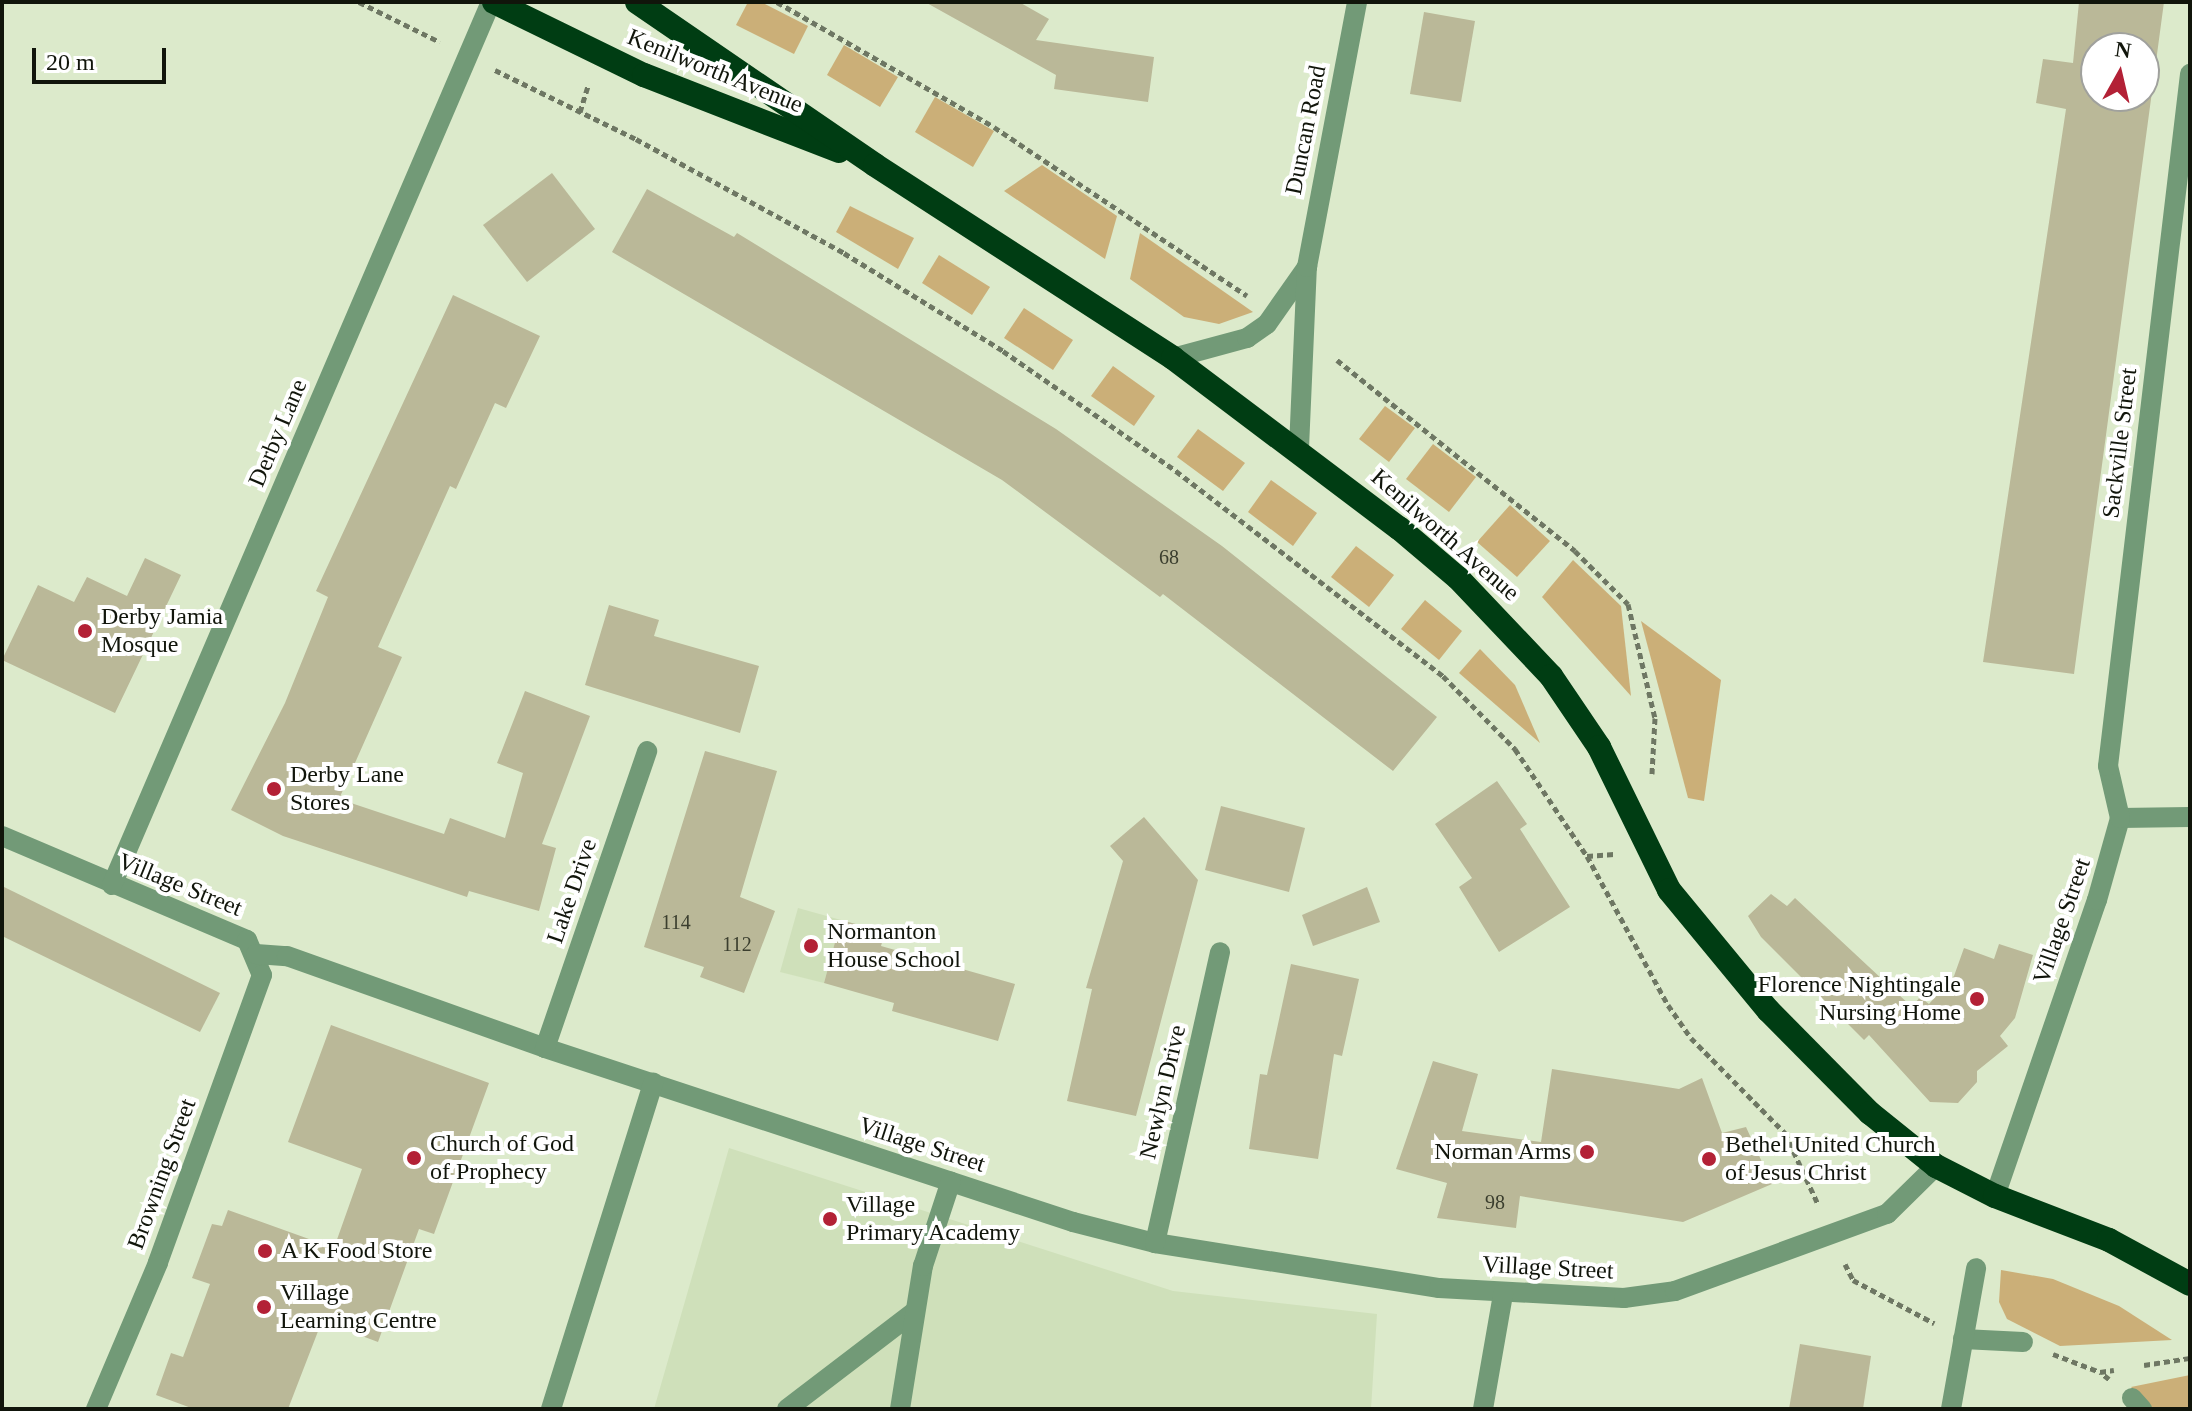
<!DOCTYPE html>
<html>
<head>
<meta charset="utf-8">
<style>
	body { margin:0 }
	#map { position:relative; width:2192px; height:1411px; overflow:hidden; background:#dceacb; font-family:"Times New Roman",serif }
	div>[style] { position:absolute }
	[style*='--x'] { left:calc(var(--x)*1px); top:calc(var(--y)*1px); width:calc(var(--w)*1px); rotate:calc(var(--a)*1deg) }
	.built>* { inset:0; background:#cfe0ba }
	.green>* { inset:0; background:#cbaf78 }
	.building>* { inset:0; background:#bab898 }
	.path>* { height:5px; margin-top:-2.5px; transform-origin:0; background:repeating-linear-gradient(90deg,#6e7763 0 6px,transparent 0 10px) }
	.minor>* { height:20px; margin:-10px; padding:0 10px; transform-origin:10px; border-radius:10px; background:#729a77 }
	.highway>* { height:24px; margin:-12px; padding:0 12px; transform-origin:12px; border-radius:12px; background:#003d13 }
	.dots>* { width:22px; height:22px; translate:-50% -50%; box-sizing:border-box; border:4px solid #fff; border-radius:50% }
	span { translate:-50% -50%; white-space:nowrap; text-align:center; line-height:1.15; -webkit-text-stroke:8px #fff; paint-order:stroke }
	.number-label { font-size:20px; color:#3b3e2e }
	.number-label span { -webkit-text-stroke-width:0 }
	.street-label { font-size:24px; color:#11150b }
	.poi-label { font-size:24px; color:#11150b }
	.left { translate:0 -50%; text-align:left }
	.right { translate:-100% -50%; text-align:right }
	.frame { position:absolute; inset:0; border:4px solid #11150b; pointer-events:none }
	.north { position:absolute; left:2080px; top:32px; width:80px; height:80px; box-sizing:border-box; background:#fff; border:2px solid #a0a19d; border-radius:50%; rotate:8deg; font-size:22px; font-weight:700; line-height:32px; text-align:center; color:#11150b }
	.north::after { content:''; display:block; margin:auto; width:28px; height:36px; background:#b32136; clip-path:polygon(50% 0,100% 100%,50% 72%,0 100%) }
	.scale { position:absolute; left:32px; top:48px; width:134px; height:36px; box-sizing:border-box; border:4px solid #11150b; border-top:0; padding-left:10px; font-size:24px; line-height:28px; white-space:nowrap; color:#11150b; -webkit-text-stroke:6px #fff; paint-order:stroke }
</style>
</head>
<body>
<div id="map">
	<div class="built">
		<i style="clip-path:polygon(798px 908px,841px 920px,824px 983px,780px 972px)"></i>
		<i style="clip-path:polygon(729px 1148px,1173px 1291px,1377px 1314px,1371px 1409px,654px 1409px)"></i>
	</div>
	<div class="green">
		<i style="clip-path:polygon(748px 2px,761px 2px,808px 26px,794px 54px,736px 25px)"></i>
		<i style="clip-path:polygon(844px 45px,898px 77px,880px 107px,827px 75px)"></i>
		<i style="clip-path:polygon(935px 97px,994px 131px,973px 167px,915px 132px)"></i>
		<i style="clip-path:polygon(1042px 165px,1117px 216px,1105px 259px,1004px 191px)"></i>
		<i style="clip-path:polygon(850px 206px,914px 238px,898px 269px,836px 232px)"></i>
		<i style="clip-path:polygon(1140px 233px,1253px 312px,1219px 324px,1184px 317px,1130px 279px)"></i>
		<i style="clip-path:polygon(939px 255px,990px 287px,972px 315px,922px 283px)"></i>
		<i style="clip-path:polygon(1024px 308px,1073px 340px,1053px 370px,1004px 338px)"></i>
		<i style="clip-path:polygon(1113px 366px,1155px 396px,1134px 426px,1091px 396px)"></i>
		<i style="clip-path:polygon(1385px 406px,1415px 428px,1389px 462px,1359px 439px)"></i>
		<i style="clip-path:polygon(1198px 429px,1245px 463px,1223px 491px,1177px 457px)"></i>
		<i style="clip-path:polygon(1433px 444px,1476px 477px,1449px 512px,1406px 479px)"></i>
		<i style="clip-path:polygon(1271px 480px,1317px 513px,1293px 546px,1248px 512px)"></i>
		<i style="clip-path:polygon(1510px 505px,1550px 541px,1517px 577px,1477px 542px)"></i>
		<i style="clip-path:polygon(1356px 546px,1394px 575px,1369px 607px,1331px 577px)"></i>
		<i style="clip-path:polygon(1573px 560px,1621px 606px,1631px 696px,1542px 597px)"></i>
		<i style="clip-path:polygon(1425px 600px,1462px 631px,1439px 660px,1401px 629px)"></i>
		<i style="clip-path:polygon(1641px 621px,1721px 680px,1704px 801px,1688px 798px)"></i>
		<i style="clip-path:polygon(1480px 649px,1515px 685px,1540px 743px,1459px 673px)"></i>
		<i style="clip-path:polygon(2001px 1270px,2053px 1279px,2119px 1306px,2172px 1340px,2060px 1346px,2007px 1319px,1999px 1302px)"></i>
		<i style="clip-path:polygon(2190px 1375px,2190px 1409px,2153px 1409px,2131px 1387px)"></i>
	</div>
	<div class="building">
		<i style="clip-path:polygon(925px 2px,1019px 2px,1049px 19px,1036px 40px,1154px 57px,1148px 102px,1054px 89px,1056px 75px)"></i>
		<i style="clip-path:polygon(evenodd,2079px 2px,2164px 2px,2074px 674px,1983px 662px,2066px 109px,2036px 103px,2043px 59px,2073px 63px,2079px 2px,2096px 48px,2144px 48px,2144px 96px,2096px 96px,2096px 48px)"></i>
		<i style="clip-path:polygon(1424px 12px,1475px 21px,1461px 102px,1410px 94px)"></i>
		<i style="clip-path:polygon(552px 173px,595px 229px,527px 282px,483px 225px)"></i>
		<i style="clip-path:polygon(647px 189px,734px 237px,737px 233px,1056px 429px,1222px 546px,1437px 717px,1393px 771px,1163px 594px,1160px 597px,1002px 480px,612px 252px)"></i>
		<i style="clip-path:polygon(453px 295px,540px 336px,506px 408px,495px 403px,456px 489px,450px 486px,378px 647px,402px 657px,339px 799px,444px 834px,450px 818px,505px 838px,523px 773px,497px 763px,525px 691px,590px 716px,542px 844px,556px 848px,539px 911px,469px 891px,467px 897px,383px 869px,283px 836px,231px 810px,285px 703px,328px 597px,316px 591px)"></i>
		<i style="clip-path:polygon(145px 558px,181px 575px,115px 713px,2px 660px,38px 585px,74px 602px,87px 577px,127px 596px)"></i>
		<i style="clip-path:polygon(609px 605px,659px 620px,654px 636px,759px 666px,740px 733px,585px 685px)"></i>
		<i style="clip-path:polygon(705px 751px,777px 771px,740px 897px,775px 911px,744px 993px,700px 977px,704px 967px,644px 947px)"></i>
		<i style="clip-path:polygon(1497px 781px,1527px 824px,1520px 829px,1570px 907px,1499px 952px,1459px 887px,1472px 878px,1435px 824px)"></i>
		<i style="clip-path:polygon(1221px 806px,1305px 828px,1289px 892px,1205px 870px)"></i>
		<i style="clip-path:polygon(1144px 817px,1198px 880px,1136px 1116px,1067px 1101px,1092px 989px,1086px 988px,1123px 861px,1110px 846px)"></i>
		<i style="clip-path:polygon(2px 886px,220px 993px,200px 1032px,2px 936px)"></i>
		<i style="clip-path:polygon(1367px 887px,1380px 922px,1313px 946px,1302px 915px)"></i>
		<i style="clip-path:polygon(1771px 894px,1787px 906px,1795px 898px,1912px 1007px,1920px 997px,1929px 1004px,1954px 976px,1964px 948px,1994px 959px,1999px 944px,2033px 955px,2015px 1018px,2000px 1036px,2008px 1046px,1977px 1071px,1977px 1082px,1958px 1103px,1930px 1102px,1869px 1035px,1864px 1040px,1761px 937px,1748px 916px)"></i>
		<i style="clip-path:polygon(841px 920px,885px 932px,881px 946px,1015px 984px,998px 1041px,892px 1011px,894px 1003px,824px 983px)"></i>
		<i style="clip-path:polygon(1291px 964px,1359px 979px,1342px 1056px,1334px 1054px,1318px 1159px,1249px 1149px,1260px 1074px,1267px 1075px)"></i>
		<i style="clip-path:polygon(331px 1025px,489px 1083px,434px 1234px,419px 1229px,378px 1342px,322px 1321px,288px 1409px,194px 1409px,156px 1395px,171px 1353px,183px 1357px,210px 1284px,192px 1278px,212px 1224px,222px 1226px,228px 1210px,334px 1248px,362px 1169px,288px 1142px)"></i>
		<i style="clip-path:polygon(1433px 1061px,1478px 1074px,1462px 1131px,1541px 1142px,1552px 1069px,1679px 1089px,1702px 1078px,1722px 1133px,1746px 1127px,1772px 1184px,1683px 1222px,1520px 1196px,1516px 1228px,1437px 1218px,1447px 1183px,1396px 1169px)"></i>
		<i style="clip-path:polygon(1800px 1344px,1871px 1356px,1863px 1409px,1789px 1409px)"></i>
	</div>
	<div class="path">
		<i style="--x:359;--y:2;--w:90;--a:26.3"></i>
		<i style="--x:777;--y:2;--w:250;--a:29.9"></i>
		<i style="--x:994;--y:127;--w:304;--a:33.7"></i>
		<i style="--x:495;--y:70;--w:157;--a:26.1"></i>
		<i style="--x:636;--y:139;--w:237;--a:28.7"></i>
		<i style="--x:844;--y:253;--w:187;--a:31.6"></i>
		<i style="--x:1003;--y:351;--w:211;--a:34.7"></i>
		<i style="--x:1176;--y:471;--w:337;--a:37.5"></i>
		<i style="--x:1443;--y:676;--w:103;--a:45.4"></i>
		<i style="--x:1515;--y:749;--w:129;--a:56.1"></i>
		<i style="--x:1587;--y:856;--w:27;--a:-4"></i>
		<i style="--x:580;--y:112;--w:27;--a:-73"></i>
		<i style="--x:1337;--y:360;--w:305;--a:38.7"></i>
		<i style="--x:1575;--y:551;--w:75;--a:45"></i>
		<i style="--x:1628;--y:604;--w:117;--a:76.7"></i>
		<i style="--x:1655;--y:718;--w:56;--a:93.1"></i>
		<i style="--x:1587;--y:856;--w:170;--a:61.5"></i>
		<i style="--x:1668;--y:1005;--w:40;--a:55.1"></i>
		<i style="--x:1691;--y:1038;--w:134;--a:45.3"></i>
		<i style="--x:1785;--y:1133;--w:78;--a:65.1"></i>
		<i style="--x:1845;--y:1264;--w:18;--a:63"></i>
		<i style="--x:1853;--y:1280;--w:92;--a:28"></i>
		<i style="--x:2053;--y:1354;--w:50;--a:21"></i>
		<i style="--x:2144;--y:1365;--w:47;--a:-8.7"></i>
		<i style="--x:2109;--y:1379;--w:11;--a:-142"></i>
		<i style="--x:2100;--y:1372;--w:14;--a:-8"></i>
	</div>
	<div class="minor">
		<i style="--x:1173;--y:358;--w:77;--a:-15.1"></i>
		<i style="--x:1247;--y:338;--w:24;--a:-35"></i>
		<i style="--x:1267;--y:324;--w:70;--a:-54.9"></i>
		<i style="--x:1299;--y:448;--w:181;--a:-87.5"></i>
		<i style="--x:1307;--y:267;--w:270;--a:-79.3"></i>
		<i style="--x:2120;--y:818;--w:70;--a:-0.8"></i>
		<i style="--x:2;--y:836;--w:266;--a:23"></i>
		<i style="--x:247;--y:940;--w:38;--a:67"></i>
		<i style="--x:262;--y:975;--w:306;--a:109.9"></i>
		<i style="--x:158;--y:1263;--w:159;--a:113"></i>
		<i style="--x:112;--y:885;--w:961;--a:-66.77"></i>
		<i style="--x:256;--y:954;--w:31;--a:4"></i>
		<i style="--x:287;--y:956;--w:274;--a:19.6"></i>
		<i style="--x:545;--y:1048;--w:556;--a:18.24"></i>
		<i style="--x:1073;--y:1222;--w:85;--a:14.4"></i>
		<i style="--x:1155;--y:1243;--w:288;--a:9"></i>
		<i style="--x:1439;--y:1288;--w:185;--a:3.1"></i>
		<i style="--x:1624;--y:1298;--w:51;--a:-7.8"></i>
		<i style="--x:1675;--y:1291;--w:226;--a:-20"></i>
		<i style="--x:1887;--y:1214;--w:69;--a:-44.4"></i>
		<i style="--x:545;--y:1048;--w:314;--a:-71"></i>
		<i style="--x:1995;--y:1196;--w:313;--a:-71"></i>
		<i style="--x:2097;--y:900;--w:85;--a:-74.3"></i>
		<i style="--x:2120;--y:818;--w:53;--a:-103"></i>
		<i style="--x:2108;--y:766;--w:697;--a:-83.24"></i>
		<i style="--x:1155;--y:1243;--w:298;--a:-77.4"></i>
		<i style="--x:1963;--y:1339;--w:60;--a:2.9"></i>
		<i style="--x:2132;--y:1398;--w:15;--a:48"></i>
		<i style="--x:551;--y:1409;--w:342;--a:-72.6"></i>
		<i style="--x:787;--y:1409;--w:160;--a:-37.4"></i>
		<i style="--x:900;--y:1409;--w:145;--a:-80.9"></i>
		<i style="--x:923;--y:1266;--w:89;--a:-71.8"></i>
		<i style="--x:1483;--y:1409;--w:117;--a:-80.1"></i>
		<i style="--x:1951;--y:1409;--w:143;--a:-79.9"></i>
	</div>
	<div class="highway">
		<i style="--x:494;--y:2;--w:167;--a:26"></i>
		<i style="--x:644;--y:75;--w:209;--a:21.3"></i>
		<i style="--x:637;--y:2;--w:288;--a:34.4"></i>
		<i style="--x:875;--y:165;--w:355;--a:32.9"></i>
		<i style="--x:1173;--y:358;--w:283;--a:37"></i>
		<i style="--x:1399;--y:528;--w:77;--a:40.3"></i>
		<i style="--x:1458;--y:578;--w:135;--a:46.5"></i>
		<i style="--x:1551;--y:676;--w:86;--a:55.9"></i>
		<i style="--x:1599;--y:747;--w:159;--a:63.9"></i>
		<i style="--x:1669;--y:890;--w:156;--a:50.5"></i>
		<i style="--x:1768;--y:1010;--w:145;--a:45.3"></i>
		<i style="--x:1870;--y:1113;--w:85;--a:38.8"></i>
		<i style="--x:1936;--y:1166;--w:66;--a:27"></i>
		<i style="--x:1995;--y:1196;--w:122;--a:21.1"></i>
		<i style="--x:2109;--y:1240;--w:92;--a:28.5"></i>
	</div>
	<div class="dots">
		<i style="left:85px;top:631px;background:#b32136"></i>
		<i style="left:274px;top:789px;background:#b32136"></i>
		<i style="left:811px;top:946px;background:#b32136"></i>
		<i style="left:1977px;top:999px;background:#b32136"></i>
		<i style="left:1587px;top:1152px;background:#b32136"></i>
		<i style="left:414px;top:1158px;background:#b32136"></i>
		<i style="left:1709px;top:1159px;background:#b32136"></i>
		<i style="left:830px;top:1219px;background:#b32136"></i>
		<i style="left:265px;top:1251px;background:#b32136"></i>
		<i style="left:264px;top:1307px;background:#b32136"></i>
	</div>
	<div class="number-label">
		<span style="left:1169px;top:557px">68</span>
		<span style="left:676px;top:922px">114</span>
		<span style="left:737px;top:944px">112</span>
		<span style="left:1495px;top:1202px">98</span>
	</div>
	<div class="street-label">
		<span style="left:715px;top:71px;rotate:22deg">Kenilworth Avenue</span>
		<span style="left:1306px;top:130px;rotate:-79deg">Duncan Road</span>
		<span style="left:278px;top:433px;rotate:-67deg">Derby Lane</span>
		<span style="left:2120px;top:443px;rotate:-83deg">Sackville Street</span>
		<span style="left:1445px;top:535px;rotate:41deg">Kenilworth Avenue</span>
		<span style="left:180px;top:885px;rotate:22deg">Village Street</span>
		<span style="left:572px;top:891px;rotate:-71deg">Lake Drive</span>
		<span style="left:2062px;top:921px;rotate:-71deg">Village Street</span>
		<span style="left:1163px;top:1092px;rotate:-77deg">Newlyn Drive</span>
		<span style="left:922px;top:1145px;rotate:18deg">Village Street</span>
		<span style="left:162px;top:1174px;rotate:-70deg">Browning Street</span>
		<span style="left:1548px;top:1268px;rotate:3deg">Village Street</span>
	</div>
	<div class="poi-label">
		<span class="left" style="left:101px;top:631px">Derby Jamia<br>Mosque</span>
		<span class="left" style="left:290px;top:789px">Derby Lane<br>Stores</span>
		<span class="left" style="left:827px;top:946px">Normanton<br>House School</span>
		<span class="right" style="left:1961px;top:999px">Florence Nightingale<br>Nursing Home</span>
		<span class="left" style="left:430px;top:1158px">Church of God<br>of Prophecy</span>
		<span class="left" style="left:1725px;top:1159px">Bethel United Church<br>of Jesus Christ</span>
		<span class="right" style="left:1571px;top:1152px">Norman Arms</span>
		<span class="left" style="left:846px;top:1219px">Village<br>Primary Academy</span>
		<span class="left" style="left:281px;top:1251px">A K Food Store</span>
		<span class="left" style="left:280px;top:1307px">Village<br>Learning Centre</span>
	</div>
	<div class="frame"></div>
	<div class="north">N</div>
	<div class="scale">20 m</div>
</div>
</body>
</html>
